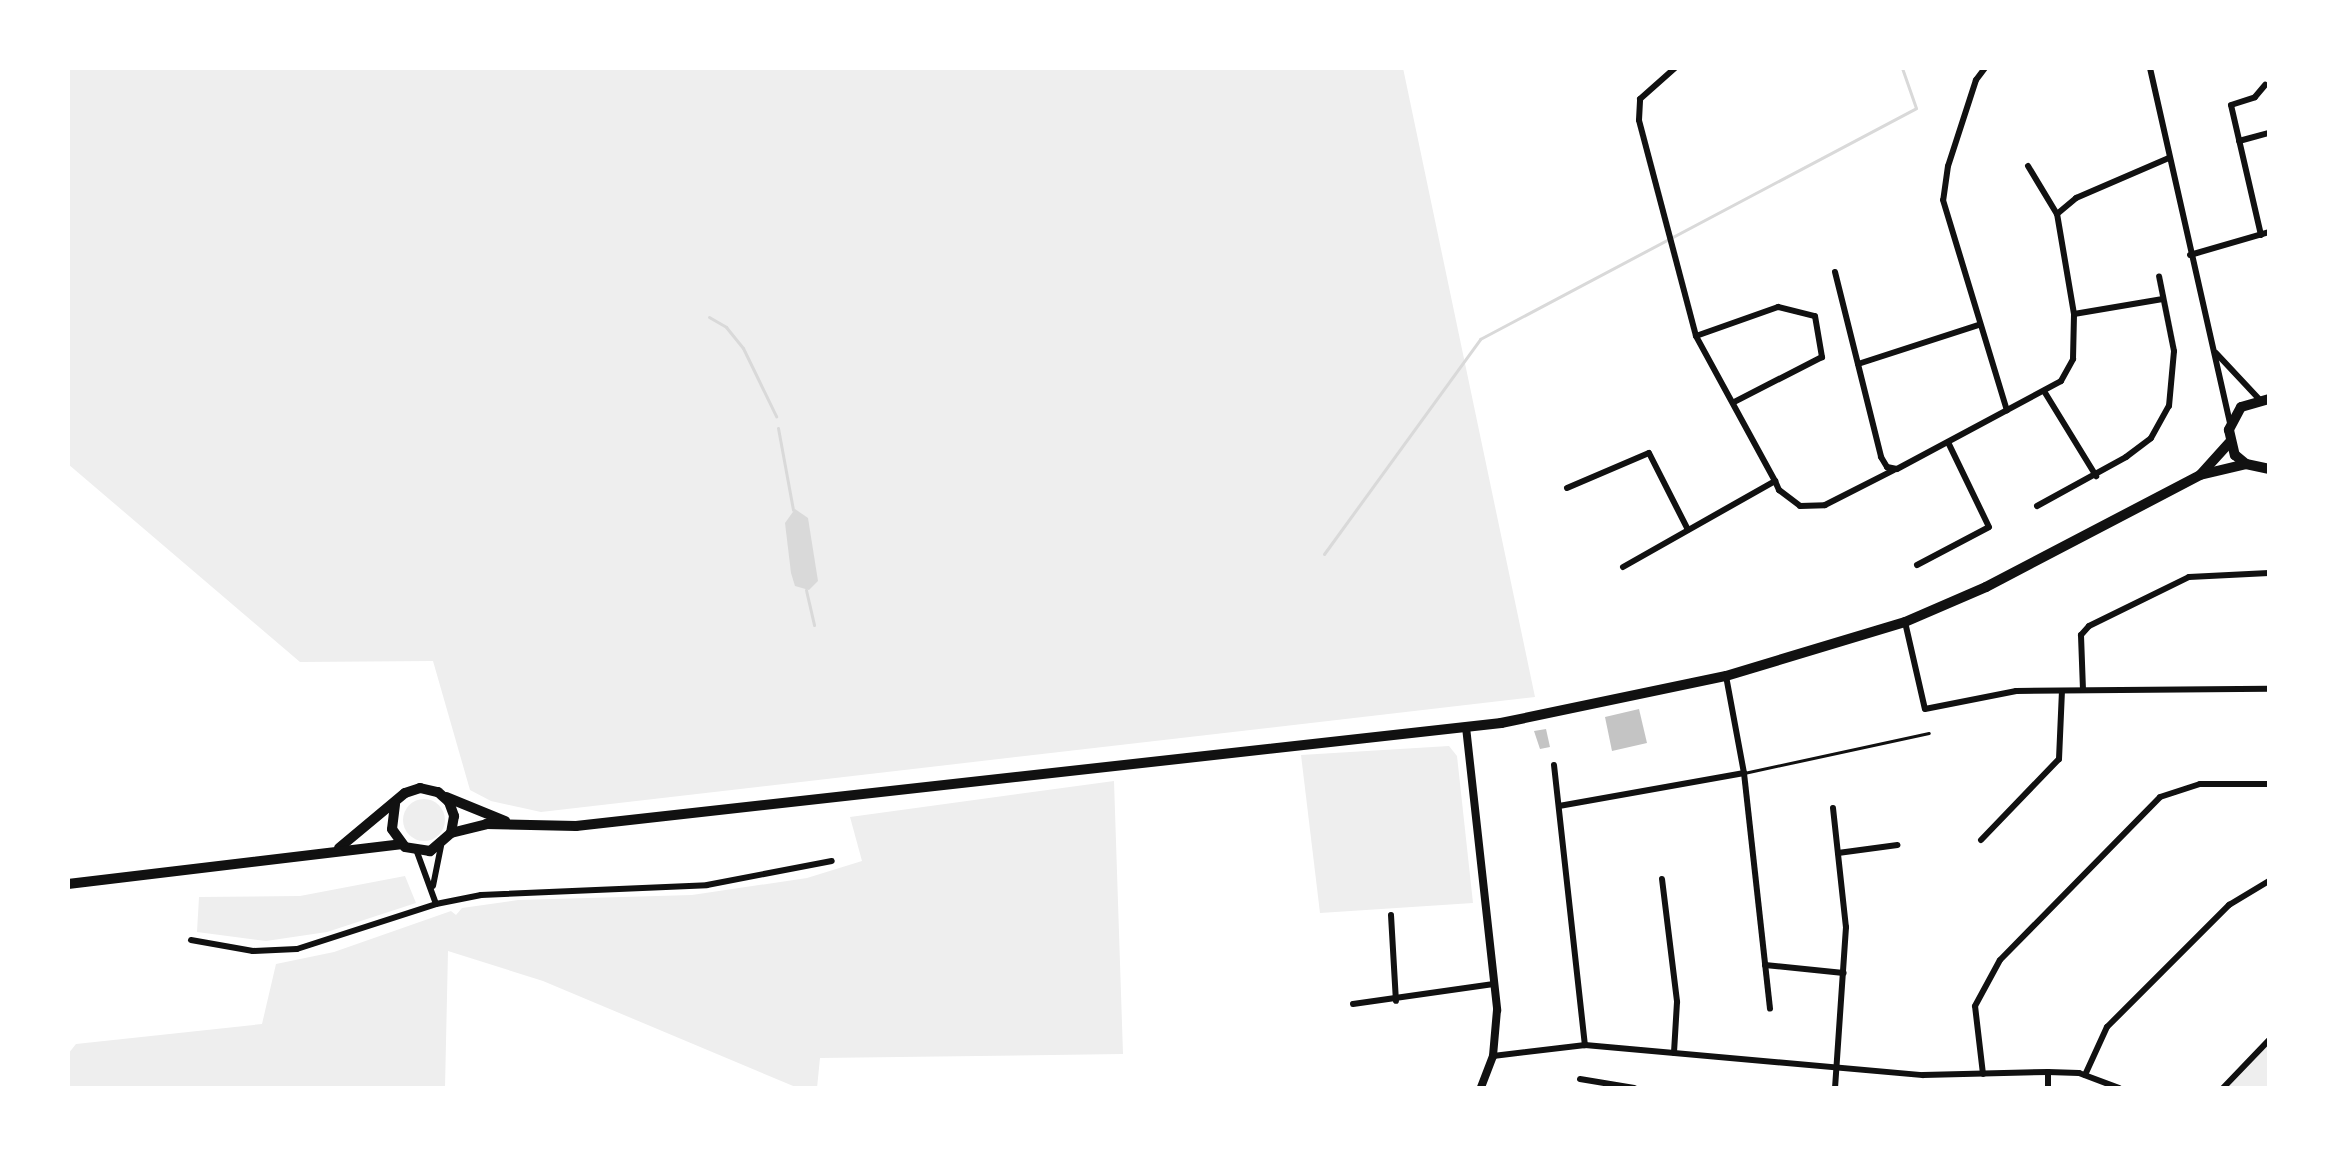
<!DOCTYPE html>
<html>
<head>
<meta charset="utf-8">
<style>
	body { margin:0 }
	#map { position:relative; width:2337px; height:1156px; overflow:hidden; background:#fff; font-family:Ubuntu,sans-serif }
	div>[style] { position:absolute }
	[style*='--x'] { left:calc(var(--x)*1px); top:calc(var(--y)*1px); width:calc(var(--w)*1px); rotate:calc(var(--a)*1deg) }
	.green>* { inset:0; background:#eee }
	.round { border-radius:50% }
	.water>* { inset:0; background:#d9d9d9 }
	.stream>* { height:3px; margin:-1.5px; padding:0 1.5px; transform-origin:1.5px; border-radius:1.5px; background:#d9d9d9 }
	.building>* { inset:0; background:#c4c4c4 }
	.service>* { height:3px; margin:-1.5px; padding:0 1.5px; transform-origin:1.5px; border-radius:1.5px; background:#111 }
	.minor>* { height:6px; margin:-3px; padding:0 3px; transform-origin:3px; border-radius:3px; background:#111 }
	.tertiary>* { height:8px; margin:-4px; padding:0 4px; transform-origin:4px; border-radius:4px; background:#111 }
	.primary>* { height:10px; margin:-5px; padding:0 5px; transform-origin:5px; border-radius:5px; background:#111 }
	span { translate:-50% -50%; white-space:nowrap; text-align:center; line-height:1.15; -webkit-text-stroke:6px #fff; paint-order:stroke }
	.frame { position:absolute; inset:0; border:70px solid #fff; pointer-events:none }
</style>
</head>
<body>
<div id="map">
	<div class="green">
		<i style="clip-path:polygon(68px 68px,1403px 68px,1535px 697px,541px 812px,491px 801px,470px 790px,433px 661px,300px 662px,68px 464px)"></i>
		<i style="clip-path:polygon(1449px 746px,1457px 756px,1473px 903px,1320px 913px,1301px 755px)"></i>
		<i style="clip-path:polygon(1114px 781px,1123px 1054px,820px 1058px,817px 1088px,798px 1088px,543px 981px,448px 951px,445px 1088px,68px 1088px,68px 1054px,76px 1044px,262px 1024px,276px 964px,334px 952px,451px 911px,456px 915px,462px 908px,518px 900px,692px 895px,807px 878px,862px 861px,850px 817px)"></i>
		<i class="round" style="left:403px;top:799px;width:42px;height:42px"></i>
		<i style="clip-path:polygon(405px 876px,416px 903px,327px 932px,266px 941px,197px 932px,199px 897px,300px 896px)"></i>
		<i style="clip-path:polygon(2269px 1040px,2269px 1088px,2223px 1088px)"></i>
	</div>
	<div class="water">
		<i style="clip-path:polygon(795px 509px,808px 518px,818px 581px,809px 590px,795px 586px,791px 573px,785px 523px)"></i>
	</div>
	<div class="stream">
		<i style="--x:709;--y:317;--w:20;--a:30"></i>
		<i style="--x:726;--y:327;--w:27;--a:51"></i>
		<i style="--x:743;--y:348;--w:76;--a:64.1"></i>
		<i style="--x:778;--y:428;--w:83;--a:79.6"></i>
		<i style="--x:1324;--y:554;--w:266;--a:-54"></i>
		<i style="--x:1480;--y:339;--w:493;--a:-27.9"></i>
		<i style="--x:1916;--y:108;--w:42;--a:-109.3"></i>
		<i style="--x:806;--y:590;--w:36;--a:77"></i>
	</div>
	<div class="building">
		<i style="clip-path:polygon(1639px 709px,1647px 743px,1612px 751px,1605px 717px)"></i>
		<i style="clip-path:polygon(1546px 729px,1550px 747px,1540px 749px,1534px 731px)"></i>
	</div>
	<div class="service">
		<i style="--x:1744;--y:773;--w:189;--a:-12.2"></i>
	</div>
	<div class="minor">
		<i style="--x:1985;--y:68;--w:15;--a:127"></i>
		<i style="--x:1976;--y:80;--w:90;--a:108"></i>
		<i style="--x:1948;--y:166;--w:34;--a:98"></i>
		<i style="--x:1943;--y:200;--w:220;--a:73.1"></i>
		<i style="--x:2150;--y:68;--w:363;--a:77.3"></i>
		<i style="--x:2239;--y:141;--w:31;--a:-15"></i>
		<i style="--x:2028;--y:166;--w:56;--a:58.9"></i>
		<i style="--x:2261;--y:235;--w:133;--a:-103"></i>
		<i style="--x:2231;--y:105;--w:25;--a:-18"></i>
		<i style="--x:2255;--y:97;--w:16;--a:-50"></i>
		<i style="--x:2190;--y:255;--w:82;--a:-16.2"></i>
		<i style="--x:1835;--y:272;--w:191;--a:76"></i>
		<i style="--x:1881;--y:457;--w:12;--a:59"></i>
		<i style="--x:1887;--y:467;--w:10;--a:11"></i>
		<i style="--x:1897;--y:469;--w:186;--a:-28.2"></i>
		<i style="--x:2061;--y:381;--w:25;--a:-61"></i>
		<i style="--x:2073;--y:359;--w:45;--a:-88.7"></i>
		<i style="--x:2074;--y:314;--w:101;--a:-99.6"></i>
		<i style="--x:2057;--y:214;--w:25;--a:-40"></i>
		<i style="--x:2076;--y:198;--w:101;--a:-23.3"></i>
		<i style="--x:2074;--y:314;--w:90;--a:-9.6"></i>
		<i style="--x:1696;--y:336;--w:87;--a:-19.5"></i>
		<i style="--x:1778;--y:307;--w:38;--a:14"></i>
		<i style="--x:1815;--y:316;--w:42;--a:80.3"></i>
		<i style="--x:1822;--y:357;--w:99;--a:152.9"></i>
		<i style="--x:2216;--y:353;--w:63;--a:46.9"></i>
		<i style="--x:1858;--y:364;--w:127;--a:-17.9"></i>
		<i style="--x:2044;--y:391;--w:100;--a:58.5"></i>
		<i style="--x:1775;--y:481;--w:10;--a:66"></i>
		<i style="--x:1779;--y:490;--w:26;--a:37"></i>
		<i style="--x:1800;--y:506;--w:25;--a:-2"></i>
		<i style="--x:1825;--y:505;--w:77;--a:-26.9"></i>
		<i style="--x:1567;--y:488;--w:89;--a:-23.1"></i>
		<i style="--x:1649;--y:453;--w:86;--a:63.1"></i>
		<i style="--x:2037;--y:506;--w:102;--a:-28.8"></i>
		<i style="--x:2126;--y:457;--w:31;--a:-37"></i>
		<i style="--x:2151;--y:438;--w:37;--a:-61"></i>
		<i style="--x:2169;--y:406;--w:55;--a:-84.8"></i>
		<i style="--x:2174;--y:351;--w:76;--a:-101.3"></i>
		<i style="--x:1917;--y:565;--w:81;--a:-27.8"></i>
		<i style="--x:1989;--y:527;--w:94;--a:-115.8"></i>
		<i style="--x:1623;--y:567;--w:175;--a:-29.5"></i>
		<i style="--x:1775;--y:481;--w:165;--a:-118.6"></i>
		<i style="--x:1696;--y:336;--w:223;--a:-104.8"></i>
		<i style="--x:1639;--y:120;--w:21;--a:-87"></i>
		<i style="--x:1640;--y:99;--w:47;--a:-41.5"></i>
		<i style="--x:1905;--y:622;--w:89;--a:77.1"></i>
		<i style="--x:1925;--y:709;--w:93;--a:-11.2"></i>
		<i style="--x:2016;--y:691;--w:253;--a:-0.5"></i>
		<i style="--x:1726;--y:676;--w:99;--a:79.5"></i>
		<i style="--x:1744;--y:773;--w:237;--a:83.7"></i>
		<i style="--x:2083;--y:690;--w:55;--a:-92.1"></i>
		<i style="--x:2081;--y:635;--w:12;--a:-48"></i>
		<i style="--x:2089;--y:626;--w:111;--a:-26.1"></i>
		<i style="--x:2189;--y:577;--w:80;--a:-2.9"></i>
		<i style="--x:1554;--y:765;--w:282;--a:83.7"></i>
		<i style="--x:1559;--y:806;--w:188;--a:-10.1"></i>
		<i style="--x:1833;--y:808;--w:120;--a:83.8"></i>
		<i style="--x:1846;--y:927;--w:161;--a:93.9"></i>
		<i style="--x:1981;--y:840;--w:112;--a:-46.1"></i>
		<i style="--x:2059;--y:759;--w:68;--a:-87.5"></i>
		<i style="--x:417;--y:852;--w:55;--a:69.9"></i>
		<i style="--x:1838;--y:853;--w:60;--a:-7.7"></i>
		<i style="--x:1662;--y:879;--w:124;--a:83"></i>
		<i style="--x:1677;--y:1002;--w:51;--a:93.4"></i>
		<i style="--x:433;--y:886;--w:41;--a:-78.7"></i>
		<i style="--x:1391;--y:915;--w:86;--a:86.7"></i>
		<i style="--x:191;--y:940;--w:63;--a:10.1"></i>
		<i style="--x:253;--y:951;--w:44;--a:-2.6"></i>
		<i style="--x:297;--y:949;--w:146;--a:-17.9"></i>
		<i style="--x:436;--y:904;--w:46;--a:-11.3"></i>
		<i style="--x:481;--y:895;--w:226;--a:-2.5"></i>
		<i style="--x:707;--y:885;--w:127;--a:-10.9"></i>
		<i style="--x:1765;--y:965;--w:79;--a:5.8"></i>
		<i style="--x:1353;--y:1004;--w:142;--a:-8.1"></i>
		<i style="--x:1493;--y:1056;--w:93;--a:-6.8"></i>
		<i style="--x:1585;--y:1045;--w:339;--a:5.1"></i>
		<i style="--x:1923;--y:1075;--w:125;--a:-1.4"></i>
		<i style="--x:2048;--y:1072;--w:16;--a:90"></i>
		<i style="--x:2048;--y:1072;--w:31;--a:2"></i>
		<i style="--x:2079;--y:1073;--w:43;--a:20.6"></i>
		<i style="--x:1983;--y:1074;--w:68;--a:-96.7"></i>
		<i style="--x:1975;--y:1006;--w:52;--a:-61.5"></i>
		<i style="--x:2000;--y:960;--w:228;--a:-45.5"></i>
		<i style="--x:2160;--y:797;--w:42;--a:-18"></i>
		<i style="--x:2200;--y:784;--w:69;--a:0"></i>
		<i style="--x:2085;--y:1075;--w:53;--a:-65.4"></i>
		<i style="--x:2107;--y:1027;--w:173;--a:-45"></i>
		<i style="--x:2229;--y:905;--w:47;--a:-31"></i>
		<i style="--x:1580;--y:1079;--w:55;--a:9.5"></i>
		<i style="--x:2223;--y:1088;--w:66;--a:-46.2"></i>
	</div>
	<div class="tertiary">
		<i style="--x:1466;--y:727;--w:285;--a:83.7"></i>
		<i style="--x:1497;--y:1010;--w:46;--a:95"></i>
		<i style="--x:1493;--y:1056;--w:34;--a:111"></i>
	</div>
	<div class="primary">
		<i style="--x:2269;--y:399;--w:29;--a:164"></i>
		<i style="--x:2241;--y:407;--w:26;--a:118"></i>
		<i style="--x:2229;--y:430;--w:26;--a:77"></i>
		<i style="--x:2235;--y:455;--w:14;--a:39"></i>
		<i style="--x:2246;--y:464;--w:24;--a:12"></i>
		<i style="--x:2201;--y:474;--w:42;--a:-47.9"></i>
		<i style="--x:446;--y:797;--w:64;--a:22.1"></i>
		<i style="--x:451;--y:833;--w:36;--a:-14"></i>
		<i style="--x:486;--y:824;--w:90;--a:1.3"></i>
		<i style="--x:576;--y:826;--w:931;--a:-6.35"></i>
		<i style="--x:1501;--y:723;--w:230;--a:-11.8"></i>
		<i style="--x:1726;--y:676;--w:187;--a:-16.8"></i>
		<i style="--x:1905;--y:622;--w:88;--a:-23.4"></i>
		<i style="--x:1986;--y:587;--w:242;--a:-27.6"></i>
		<i style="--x:2200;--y:475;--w:47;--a:-13.4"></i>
		<i style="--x:339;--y:848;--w:86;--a:-39.8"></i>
		<i style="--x:405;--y:793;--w:16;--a:-18"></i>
		<i style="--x:420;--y:788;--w:18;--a:13"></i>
		<i style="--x:438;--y:792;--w:15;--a:42"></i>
		<i style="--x:449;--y:802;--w:15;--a:70"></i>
		<i style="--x:454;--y:816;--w:17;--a:100"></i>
		<i style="--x:451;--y:833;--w:28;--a:139"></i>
		<i style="--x:430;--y:851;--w:25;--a:-171"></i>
		<i style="--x:405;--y:847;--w:22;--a:-126"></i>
		<i style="--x:392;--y:829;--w:25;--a:-83"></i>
		<i style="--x:68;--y:884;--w:335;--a:-6.8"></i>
	</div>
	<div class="frame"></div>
</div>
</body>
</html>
